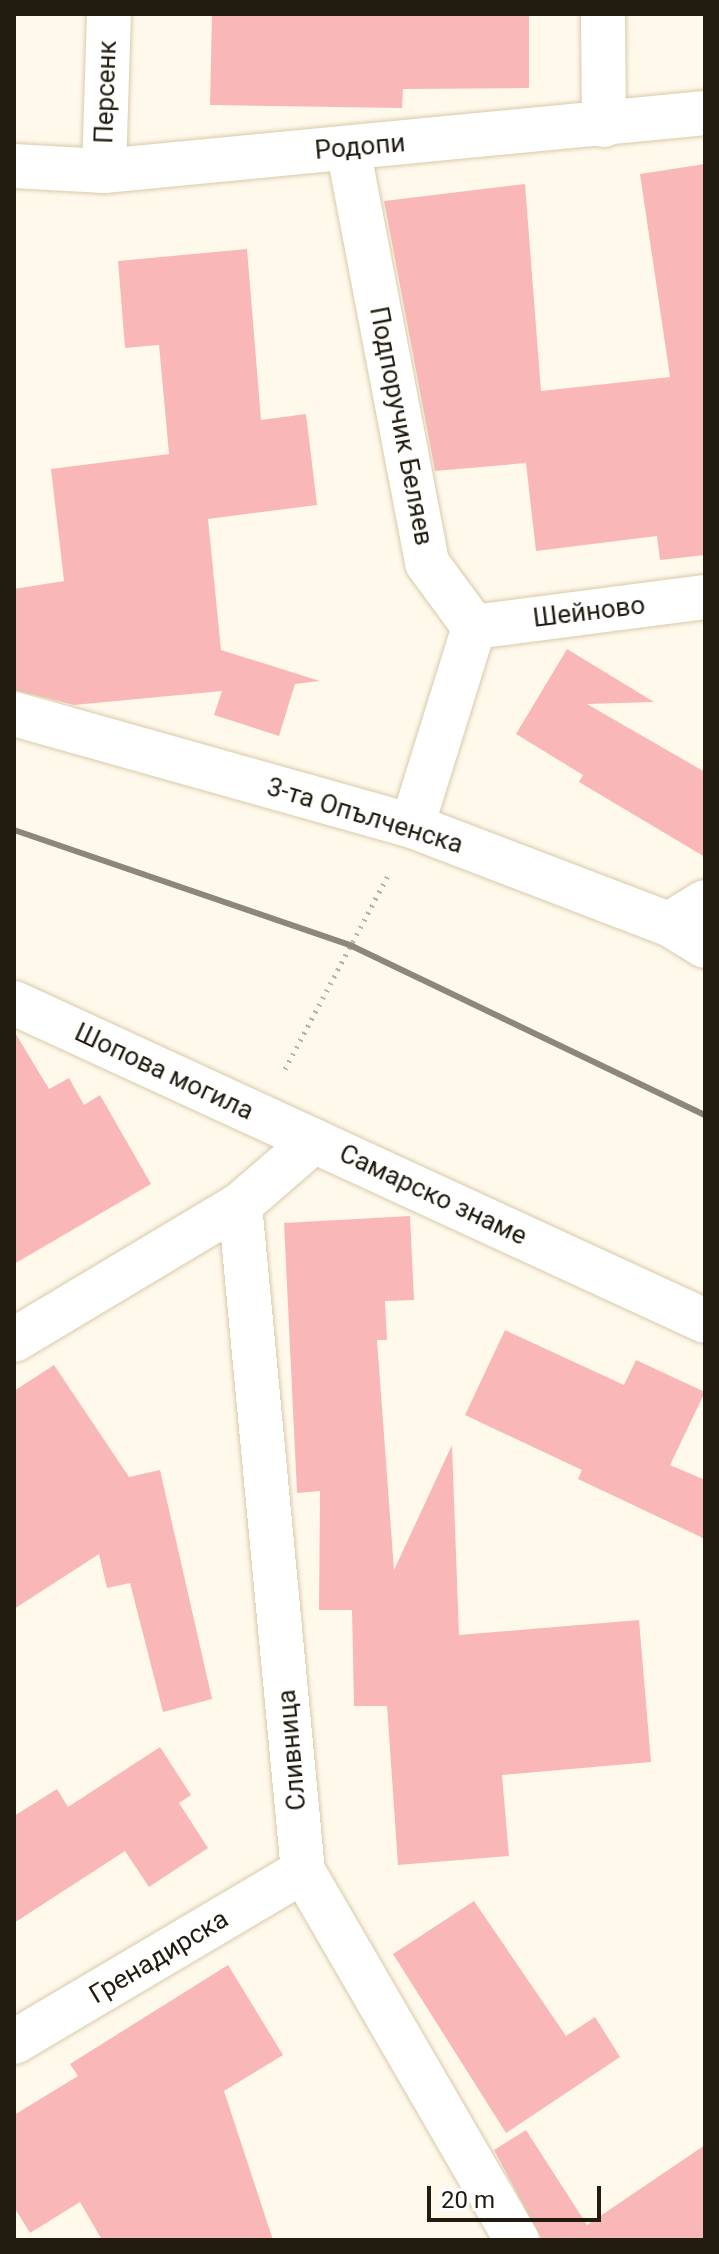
<!DOCTYPE html>
<html>
<head>
<meta charset="utf-8">
<style>
	body { margin:0 }
	#map { position:relative; width:719px; height:2254px; overflow:hidden; background:#fff9ec; font-family:Roboto,sans-serif }
	div>[style] { position:absolute }
	[style*='--x'] { left:calc(var(--x)*1px); top:calc(var(--y)*1px); width:calc(var(--w)*1px); rotate:calc(var(--a)*1deg) }
	.building>* { inset:0; background:#f9b8b7 }
	.path>* { height:5px; margin-top:-2.5px; transform-origin:0; background:repeating-linear-gradient(90deg,#b9b3a7 0 2px,transparent 0 8px) }
	.roads { filter:drop-shadow(0 0 2px #d8caa8) drop-shadow(0 0 2px #d8caa8) }
	.street>* { height:44px; margin:-22px; padding:0 22px; transform-origin:22px; border-radius:22px; background:#fff }
	.secondary>* { height:44px; margin:-22px; padding:0 22px; transform-origin:22px; border-radius:22px; background:#fff }
	.rail>* { height:6px; margin:-3px; padding:0 3px; transform-origin:3px; border-radius:3px; background:#8d877b }
	span { translate:-50% -50%; white-space:nowrap; text-align:center; line-height:1.15; -webkit-text-stroke:7px #fff; paint-order:stroke }
	.street-label { font-size:26px; color:#221c10 }
	.frame { position:absolute; inset:0; border:16px solid #221c10; pointer-events:none }
	.scale { position:absolute; left:427px; top:2186px; width:174px; height:36px; box-sizing:border-box; border:4px solid #221c10; border-top:0; padding-left:10px; font-size:24px; line-height:28px; white-space:nowrap; color:#221c10; -webkit-text-stroke:6px #fff; paint-order:stroke }
</style>
</head>
<body>
<div id="map">
	<div class="building">
		<i style="clip-path:polygon(212px 14px,529px 14px,529px 88px,403px 89px,402px 108px,210px 105px)"></i>
		<i style="clip-path:polygon(705px 164px,705px 555px,660px 560px,657px 536px,536px 551px,526px 463px,435px 471px,384px 201px,525px 184px,541px 391px,670px 377px,640px 174px)"></i>
		<i style="clip-path:polygon(247px 249px,261px 420px,306px 414px,317px 505px,208px 519px,221px 650px,320px 681px,295px 684px,279px 736px,214px 715px,222px 691px,74px 705px,14px 690px,14px 589px,64px 581px,51px 469px,169px 454px,159px 345px,125px 348px,118px 261px)"></i>
		<i style="clip-path:polygon(567px 649px,654px 702px,587px 704px,705px 772px,705px 857px,579px 782px,583px 775px,516px 734px)"></i>
		<i style="clip-path:polygon(14px 1031px,49px 1089px,69px 1078px,84px 1105px,100px 1095px,151px 1184px,14px 1264px)"></i>
		<i style="clip-path:polygon(410px 1216px,414px 1300px,385px 1301px,387px 1340px,377px 1340px,394px 1570px,452px 1445px,459px 1635px,639px 1620px,651px 1762px,502px 1775px,509px 1856px,398px 1865px,387px 1706px,354px 1706px,352px 1610px,319px 1610px,320px 1491px,297px 1493px,284px 1223px)"></i>
		<i style="clip-path:polygon(505px 1330px,624px 1385px,636px 1360px,705px 1392px,670px 1465px,705px 1480px,705px 1539px,578px 1479px,582px 1470px,465px 1415px)"></i>
		<i style="clip-path:polygon(54px 1365px,129px 1477px,160px 1470px,212px 1699px,163px 1712px,130px 1583px,107px 1588px,99px 1554px,14px 1609px,14px 1391px)"></i>
		<i style="clip-path:polygon(160px 1747px,191px 1795px,179px 1803px,208px 1848px,149px 1887px,125px 1851px,14px 1923px,14px 1816px,57px 1789px,68px 1807px)"></i>
		<i style="clip-path:polygon(474px 1901px,566px 2036px,595px 2017px,620px 2057px,506px 2133px,393px 1954px)"></i>
		<i style="clip-path:polygon(228px 1965px,283px 2055px,224px 2091px,273px 2240px,102px 2240px,80px 2202px,30px 2233px,14px 2207px,14px 2115px,78px 2076px,70px 2064px)"></i>
		<i style="clip-path:polygon(526px 2130px,587px 2225px,705px 2145px,705px 2240px,542px 2240px,494px 2150px)"></i>
	</div>
	<div class="path">
		<i style="--x:285;--y:1069;--w:222;--a:-62"></i>
	</div>
	<div class="roads">
		<div class="street">
			<i style="--x:603;--y:14;--w:111;--a:89.5"></i>
			<i style="--x:348;--y:148;--w:422;--a:79.2"></i>
			<i style="--x:427;--y:563;--w:79;--a:53.7"></i>
			<i style="--x:474;--y:627;--w:208;--a:107.3"></i>
			<i style="--x:104;--y:171;--w:157;--a:-88.2"></i>
			<i style="--x:474;--y:627;--w:233;--a:-7.4"></i>
			<i style="--x:14;--y:714;--w:413;--a:15.7"></i>
			<i style="--x:412;--y:826;--w:275;--a:20.9"></i>
			<i style="--x:669;--y:924;--w:42;--a:31.4"></i>
			<i style="--x:669;--y:924;--w:42;--a:-31.4"></i>
			<i style="--x:14;--y:1003;--w:330;--a:24.7"></i>
			<i style="--x:240;--y:1205;--w:669;--a:84.6"></i>
			<i style="--x:303;--y:1871;--w:427;--a:59.9"></i>
			<i style="--x:14;--y:1340;--w:263;--a:-30.9"></i>
			<i style="--x:240;--y:1205;--w:98;--a:-40.9"></i>
			<i style="--x:314;--y:1141;--w:430;--a:24.7"></i>
			<i style="--x:14;--y:2042;--w:336;--a:-30.6"></i>
		</div>
		<div class="secondary">
			<i style="--x:14;--y:166;--w:90;--a:3.2"></i>
			<i style="--x:104;--y:171;--w:604;--a:-5.51"></i>
		</div>
	</div>
	<div class="rail">
		<i style="--x:14;--y:830;--w:357;--a:18.9"></i>
		<i style="--x:352;--y:946;--w:391;--a:25.6"></i>
	</div>
	<div class="street-label">
		<span style="left:106px;top:92px;rotate:-88deg">Персенк</span>
		<span style="left:360px;top:147px;rotate:-5deg">Родопи</span>
		<span style="left:401px;top:426px;rotate:79deg">Подпоручик Беляев</span>
		<span style="left:589px;top:612px;rotate:-7deg">Шейново</span>
		<span style="left:365px;top:816px;rotate:17deg">3-та Опълченска</span>
		<span style="left:164px;top:1072px;rotate:25deg">Шопова могила</span>
		<span style="left:433px;top:1195px;rotate:25deg">Самарско знаме</span>
		<span style="left:292px;top:1750px;rotate:-95deg">Сливница</span>
		<span style="left:159px;top:1957px;rotate:-31deg">Гренадирска</span>
	</div>
	<div class="frame"></div>
	<div class="scale">20 m</div>
</div>
</body>
</html>
